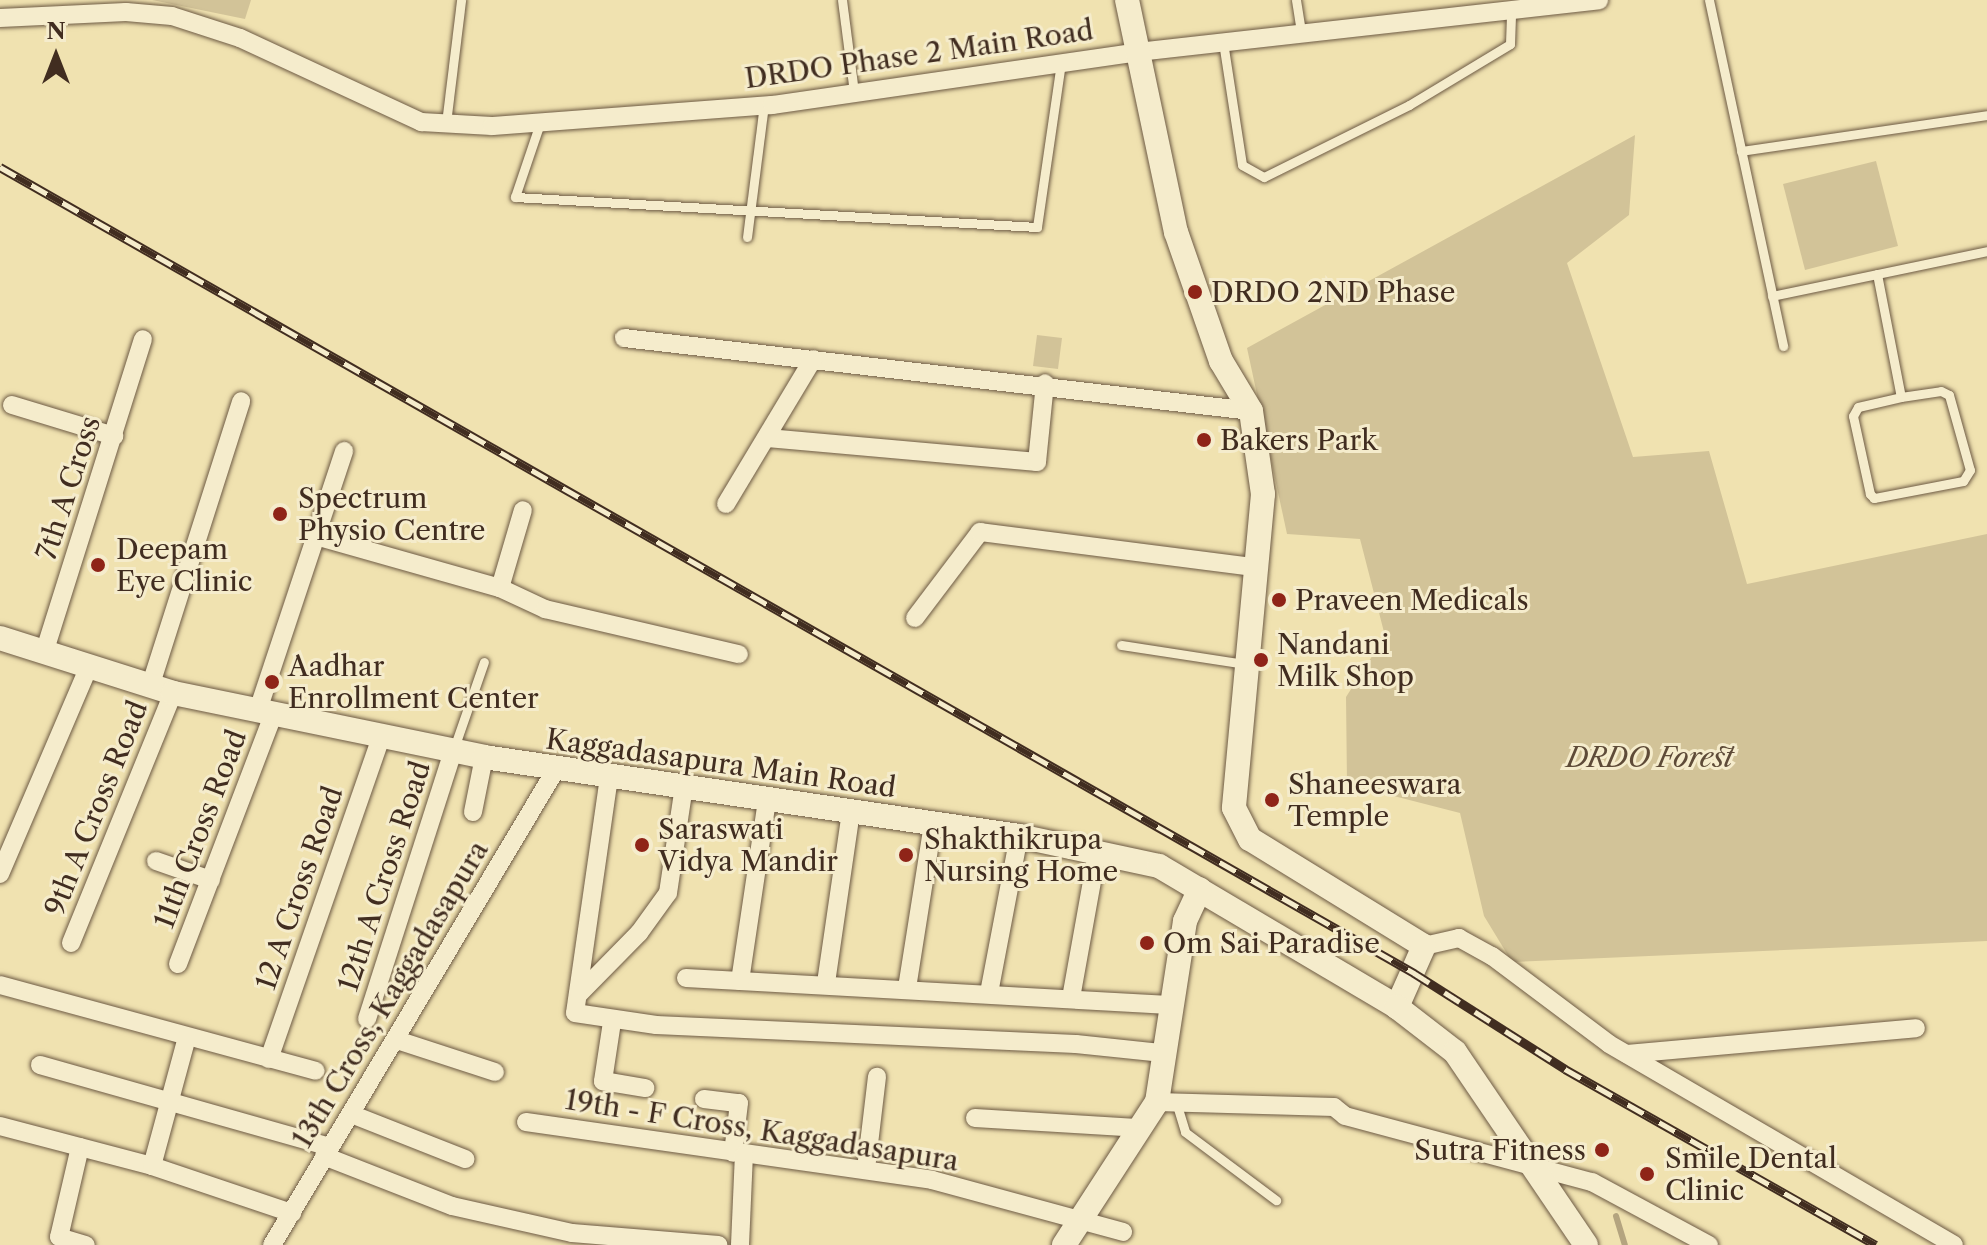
<!DOCTYPE html>
<html>
<head>
<meta charset="utf-8">
<style>
	body { margin:0 }
	#map { position:relative; width:1987px; height:1245px; overflow:hidden; background:#f0e2b0; font-family:"Libre Caslon Text",serif }
	div>[style] { position:absolute }
	[style*='--x'] { left:calc(var(--x)*1px); top:calc(var(--y)*1px); width:calc(var(--w)*1px); rotate:calc(var(--a)*1deg) }
	.green>* { inset:0; background:#d2c398 }
	.stream>* { height:6px; margin:-3px; padding:0 3px; transform-origin:3px; border-radius:3px; background:#b4a47f }
	.roads { filter:drop-shadow(0 0 2px #6d5a44) drop-shadow(0 0 2px #6d5a44) }
	.lane>* { height:9px; margin:-4.5px; padding:0 4.5px; transform-origin:4.5px; border-radius:4.5px; background:#f5eccc }
	.street>* { height:18px; margin:-9px; padding:0 9px; transform-origin:9px; border-radius:9px; background:#f5eccc }
	.secondary>* { height:24px; margin:-12px; padding:0 12px; transform-origin:12px; border-radius:12px; background:#f5eccc }
	.rail>* { height:9px; margin-top:-4.5px; transform-origin:0; background:repeating-linear-gradient(90deg,#f5eccc 0 18px,#412d20 0 36px); box-sizing:border-box; border-block:2px solid #412d20 }
	.dots>* { width:22px; height:22px; translate:-50% -50%; box-sizing:border-box; border:4px solid #f5eccc; border-radius:50% }
	span { translate:-50% -50%; white-space:nowrap; text-align:center; line-height:1.15; -webkit-text-stroke:6px #f5eccc; paint-order:stroke }
	.street-label { font-size:28px; color:#412d20 }
	.poi-label { font-size:28px; color:#412d20 }
	.left { translate:0 -50%; text-align:left }
	.right { translate:-100% -50%; text-align:right }
	.park-label { font-size:28px; color:#5e4b38; font-style:italic }
	.north { position:absolute; left:16px; top:16px; width:80px; height:80px; -webkit-text-stroke:6px #f5eccc; paint-order:stroke; rotate:0deg; font-size:22px; font-weight:700; line-height:32px; text-align:center; color:#412d20 }
	.north::after { content:''; display:block; margin:auto; width:28px; height:36px; background:#412d20; clip-path:polygon(50% 0,100% 100%,50% 72%,0 100%) }
</style>
</head>
<body>
<div id="map">
	<div class="green">
		<i style="clip-path:polygon(152px 0,251px 0,245px 19px)"></i>
		<i style="clip-path:polygon(1635px 135px,1629px 215px,1567px 263px,1633px 457px,1709px 451px,1747px 584px,1987px 534px,1987px 941px,1512px 962px,1484px 916px,1460px 813px,1347px 784px,1346px 697px,1385px 636px,1360px 539px,1287px 534px,1247px 348px)"></i>
		<i style="clip-path:polygon(1876px 161px,1898px 246px,1805px 270px,1783px 184px)"></i>
		<i style="clip-path:polygon(1037px 335px,1062px 338px,1058px 369px,1033px 366px)"></i>
	</div>
	<div class="stream">
		<i style="--x:1616;--y:1216;--w:30;--a:73"></i>
	</div>
	<div class="roads">
		<div class="lane">
			<i style="--x:842;--y:0;--w:94;--a:82.6"></i>
			<i style="--x:1296;--y:0;--w:33;--a:81"></i>
			<i style="--x:1709;--y:0;--w:354;--a:77.9"></i>
			<i style="--x:1223;--y:42;--w:124;--a:81.2"></i>
			<i style="--x:1242;--y:165;--w:25;--a:29"></i>
			<i style="--x:1264;--y:177;--w:162;--a:-26.4"></i>
			<i style="--x:1409;--y:105;--w:118;--a:-31.1"></i>
			<i style="--x:1510;--y:44;--w:34;--a:-88"></i>
			<i style="--x:446;--y:123;--w:124;--a:-83"></i>
			<i style="--x:540;--y:123;--w:78;--a:108.7"></i>
			<i style="--x:515;--y:197;--w:523;--a:3.29"></i>
			<i style="--x:1037;--y:227;--w:166;--a:-81.7"></i>
			<i style="--x:1741;--y:151;--w:249;--a:-8.3"></i>
			<i style="--x:747;--y:237;--w:133;--a:-82.7"></i>
			<i style="--x:1877;--y:274;--w:125;--a:79"></i>
			<i style="--x:1901;--y:397;--w:40;--a:-8.5"></i>
			<i style="--x:1941;--y:391;--w:9;--a:27"></i>
			<i style="--x:1949;--y:395;--w:78;--a:74.4"></i>
			<i style="--x:1970;--y:470;--w:13;--a:122"></i>
			<i style="--x:1963;--y:481;--w:91;--a:169.2"></i>
			<i style="--x:1874;--y:498;--w:6;--a:-135"></i>
			<i style="--x:1870;--y:494;--w:80;--a:-102.3"></i>
			<i style="--x:1853;--y:416;--w:10;--a:-61"></i>
			<i style="--x:1858;--y:407;--w:44;--a:-13.1"></i>
			<i style="--x:1772;--y:296;--w:220;--a:-11.8"></i>
			<i style="--x:1121;--y:645;--w:125;--a:8.7"></i>
			<i style="--x:454;--y:748;--w:91;--a:-70.8"></i>
			<i style="--x:1176;--y:1102;--w:31;--a:73"></i>
			<i style="--x:1185;--y:1132;--w:114;--a:36.8"></i>
		</div>
		<div class="street">
			<i style="--x:0;--y:18;--w:126;--a:-2.7"></i>
			<i style="--x:126;--y:12;--w:46;--a:5"></i>
			<i style="--x:172;--y:16;--w:71;--a:17.9"></i>
			<i style="--x:240;--y:38;--w:200;--a:24.9"></i>
			<i style="--x:421;--y:122;--w:71;--a:3.2"></i>
			<i style="--x:492;--y:126;--w:281;--a:-4.3"></i>
			<i style="--x:772;--y:105;--w:370;--a:-8.2"></i>
			<i style="--x:1138;--y:52;--w:464;--a:-6.4"></i>
			<i style="--x:624;--y:338;--w:631;--a:6.64"></i>
			<i style="--x:12;--y:405;--w:107;--a:16.9"></i>
			<i style="--x:768;--y:438;--w:270;--a:5.1"></i>
			<i style="--x:1037;--y:462;--w:79;--a:-84.2"></i>
			<i style="--x:726;--y:504;--w:169;--a:-59"></i>
			<i style="--x:316;--y:536;--w:191;--a:15.8"></i>
			<i style="--x:500;--y:588;--w:50;--a:25"></i>
			<i style="--x:545;--y:609;--w:199;--a:13.1"></i>
			<i style="--x:500;--y:588;--w:81;--a:-73.6"></i>
			<i style="--x:915;--y:618;--w:108;--a:-52.9"></i>
			<i style="--x:980;--y:532;--w:277;--a:7.3"></i>
			<i style="--x:44;--y:653;--w:329;--a:-72.5"></i>
			<i style="--x:150;--y:687;--w:300;--a:-72.3"></i>
			<i style="--x:258;--y:710;--w:273;--a:-71.6"></i>
			<i style="--x:609;--y:777;--w:238;--a:98.2"></i>
			<i style="--x:575;--y:1013;--w:82;--a:8.4"></i>
			<i style="--x:656;--y:1025;--w:420;--a:2.6"></i>
			<i style="--x:1076;--y:1044;--w:85;--a:6"></i>
			<i style="--x:473;--y:812;--w:56;--a:-78.7"></i>
			<i style="--x:156;--y:861;--w:58;--a:19.1"></i>
			<i style="--x:0;--y:874;--w:223;--a:-66.8"></i>
			<i style="--x:71;--y:943;--w:270;--a:-67.8"></i>
			<i style="--x:1424;--y:946;--w:36;--a:-13"></i>
			<i style="--x:1459;--y:938;--w:38;--a:29"></i>
			<i style="--x:1492;--y:956;--w:146;--a:36.9"></i>
			<i style="--x:1609;--y:1044;--w:399;--a:30.2"></i>
			<i style="--x:178;--y:964;--w:269;--a:-69.1"></i>
			<i style="--x:686;--y:978;--w:484;--a:3.2"></i>
			<i style="--x:740;--y:981;--w:183;--a:-81.5"></i>
			<i style="--x:826;--y:983;--w:173;--a:-81.7"></i>
			<i style="--x:0;--y:985;--w:327;--a:15.2"></i>
			<i style="--x:907;--y:988;--w:167;--a:-81"></i>
			<i style="--x:989;--y:993;--w:160;--a:-79.2"></i>
			<i style="--x:579;--y:994;--w:86;--a:-45.5"></i>
			<i style="--x:639;--y:933;--w:49;--a:-54.1"></i>
			<i style="--x:668;--y:893;--w:108;--a:-81.5"></i>
			<i style="--x:1071;--y:998;--w:147;--a:-79.8"></i>
			<i style="--x:367;--y:1019;--w:281;--a:-72.2"></i>
			<i style="--x:612;--y:1022;--w:60;--a:98.7"></i>
			<i style="--x:603;--y:1081;--w:43;--a:9.5"></i>
			<i style="--x:397;--y:1040;--w:103;--a:18.1"></i>
			<i style="--x:1627;--y:1054;--w:290;--a:-5.1"></i>
			<i style="--x:269;--y:1059;--w:343;--a:-70.8"></i>
			<i style="--x:40;--y:1065;--w:301;--a:15.8"></i>
			<i style="--x:704;--y:1099;--w:35;--a:7"></i>
			<i style="--x:739;--y:1103;--w:50;--a:96.8"></i>
			<i style="--x:1157;--y:1102;--w:177;--a:1.6"></i>
			<i style="--x:1334;--y:1107;--w:14;--a:39"></i>
			<i style="--x:1345;--y:1116;--w:256;--a:15"></i>
			<i style="--x:1592;--y:1182;--w:133;--a:28.3"></i>
			<i style="--x:351;--y:1114;--w:123;--a:21.5"></i>
			<i style="--x:975;--y:1118;--w:162;--a:3.5"></i>
			<i style="--x:526;--y:1122;--w:410;--a:8.1"></i>
			<i style="--x:932;--y:1180;--w:198;--a:15.2"></i>
			<i style="--x:0;--y:1126;--w:157;--a:14.7"></i>
			<i style="--x:152;--y:1166;--w:148;--a:18.6"></i>
			<i style="--x:80;--y:1147;--w:92;--a:103.1"></i>
			<i style="--x:59;--y:1237;--w:28;--a:17"></i>
			<i style="--x:324;--y:1156;--w:137;--a:21.3"></i>
			<i style="--x:452;--y:1206;--w:123;--a:12.7"></i>
			<i style="--x:572;--y:1233;--w:147;--a:4.7"></i>
			<i style="--x:152;--y:1166;--w:134;--a:-74.8"></i>
			<i style="--x:866;--y:1169;--w:93;--a:-83.2"></i>
			<i style="--x:272;--y:1245;--w:552;--a:-59.16"></i>
			<i style="--x:740;--y:1245;--w:90;--a:-87.5"></i>
		</div>
		<div class="secondary">
			<i style="--x:1127;--y:0;--w:237;--a:78.1"></i>
			<i style="--x:1176;--y:232;--w:137;--a:70.8"></i>
			<i style="--x:1221;--y:361;--w:58;--a:59"></i>
			<i style="--x:1251;--y:411;--w:84;--a:81.8"></i>
			<i style="--x:1263;--y:494;--w:315;--a:95.3"></i>
			<i style="--x:1234;--y:808;--w:35;--a:63"></i>
			<i style="--x:1250;--y:839;--w:204;--a:31.6"></i>
			<i style="--x:1424;--y:946;--w:67;--a:113.9"></i>
			<i style="--x:0;--y:638;--w:182;--a:17.6"></i>
			<i style="--x:173;--y:693;--w:318;--a:11.6"></i>
			<i style="--x:484;--y:757;--w:541;--a:8.4"></i>
			<i style="--x:1019;--y:836;--w:143;--a:12.1"></i>
			<i style="--x:1159;--y:866;--w:277;--a:30.6"></i>
			<i style="--x:1397;--y:1007;--w:73;--a:37.8"></i>
			<i style="--x:1455;--y:1052;--w:233;--a:55.8"></i>
			<i style="--x:1064;--y:1245;--w:171;--a:-57"></i>
			<i style="--x:1157;--y:1102;--w:183;--a:-81.2"></i>
			<i style="--x:1185;--y:921;--w:35;--a:-65"></i>
		</div>
	</div>
	<div class="rail">
		<i style="--x:0;--y:167;--w:1628;--a:29.68"></i>
		<i style="--x:1414;--y:973;--w:179;--a:32.4"></i>
		<i style="--x:1565;--y:1069;--w:357;--a:29.5"></i>
	</div>
	<div class="dots">
		<i style="left:1195px;top:292px;background:#8f2418"></i>
		<i style="left:1204px;top:440px;background:#8f2418"></i>
		<i style="left:280px;top:514px;background:#8f2418"></i>
		<i style="left:98px;top:565px;background:#8f2418"></i>
		<i style="left:1279px;top:600px;background:#8f2418"></i>
		<i style="left:1261px;top:660px;background:#8f2418"></i>
		<i style="left:272px;top:682px;background:#8f2418"></i>
		<i style="left:1272px;top:800px;background:#8f2418"></i>
		<i style="left:642px;top:845px;background:#8f2418"></i>
		<i style="left:906px;top:855px;background:#8f2418"></i>
		<i style="left:1147px;top:943px;background:#8f2418"></i>
		<i style="left:1602px;top:1150px;background:#8f2418"></i>
		<i style="left:1647px;top:1174px;background:#8f2418"></i>
	</div>
	<div class="street-label">
		<span style="left:919px;top:54px;rotate:-8deg">DRDO Phase 2 Main Road</span>
		<span style="left:68px;top:488px;rotate:-72deg">7th A Cross</span>
		<span style="left:721px;top:763px;rotate:8deg">Kaggadasapura Main Road</span>
		<span style="left:96px;top:808px;rotate:-68deg">9th A Cross Road</span>
		<span style="left:200px;top:829px;rotate:-69deg">11th Cross Road</span>
		<span style="left:384px;top:876px;rotate:-72deg">12th A Cross Road</span>
		<span style="left:299px;top:888px;rotate:-71deg">12 A Cross Road</span>
		<span style="left:390px;top:994px;rotate:-59deg">13th Cross, Kaggadasapura</span>
		<span style="left:762px;top:1130px;rotate:9deg">19th - F Cross, Kaggadasapura</span>
	</div>
	<div class="poi-label">
		<span class="left" style="left:1211px;top:292px">DRDO 2ND Phase</span>
		<span class="left" style="left:1220px;top:440px">Bakers Park</span>
		<span class="left" style="left:298px;top:514px">Spectrum<br>Physio Centre</span>
		<span class="left" style="left:116px;top:565px">Deepam<br>Eye Clinic</span>
		<span class="left" style="left:1295px;top:600px">Praveen Medicals</span>
		<span class="left" style="left:1277px;top:660px">Nandani<br>Milk Shop</span>
		<span class="left" style="left:288px;top:682px">Aadhar<br>Enrollment Center</span>
		<span class="left" style="left:1288px;top:800px">Shaneeswara<br>Temple</span>
		<span class="left" style="left:658px;top:845px">Saraswati<br>Vidya Mandir</span>
		<span class="left" style="left:924px;top:855px">Shakthikrupa<br>Nursing Home</span>
		<span class="left" style="left:1163px;top:943px">Om Sai Paradise</span>
		<span class="right" style="left:1586px;top:1150px">Sutra Fitness</span>
		<span class="left" style="left:1665px;top:1174px">Smile Dental<br>Clinic</span>
	</div>
	<div class="park-label">
		<span style="left:1650px;top:757px">DRDO Forest</span>
	</div>
	<div class="north">N</div>
</div>
</body>
</html>
